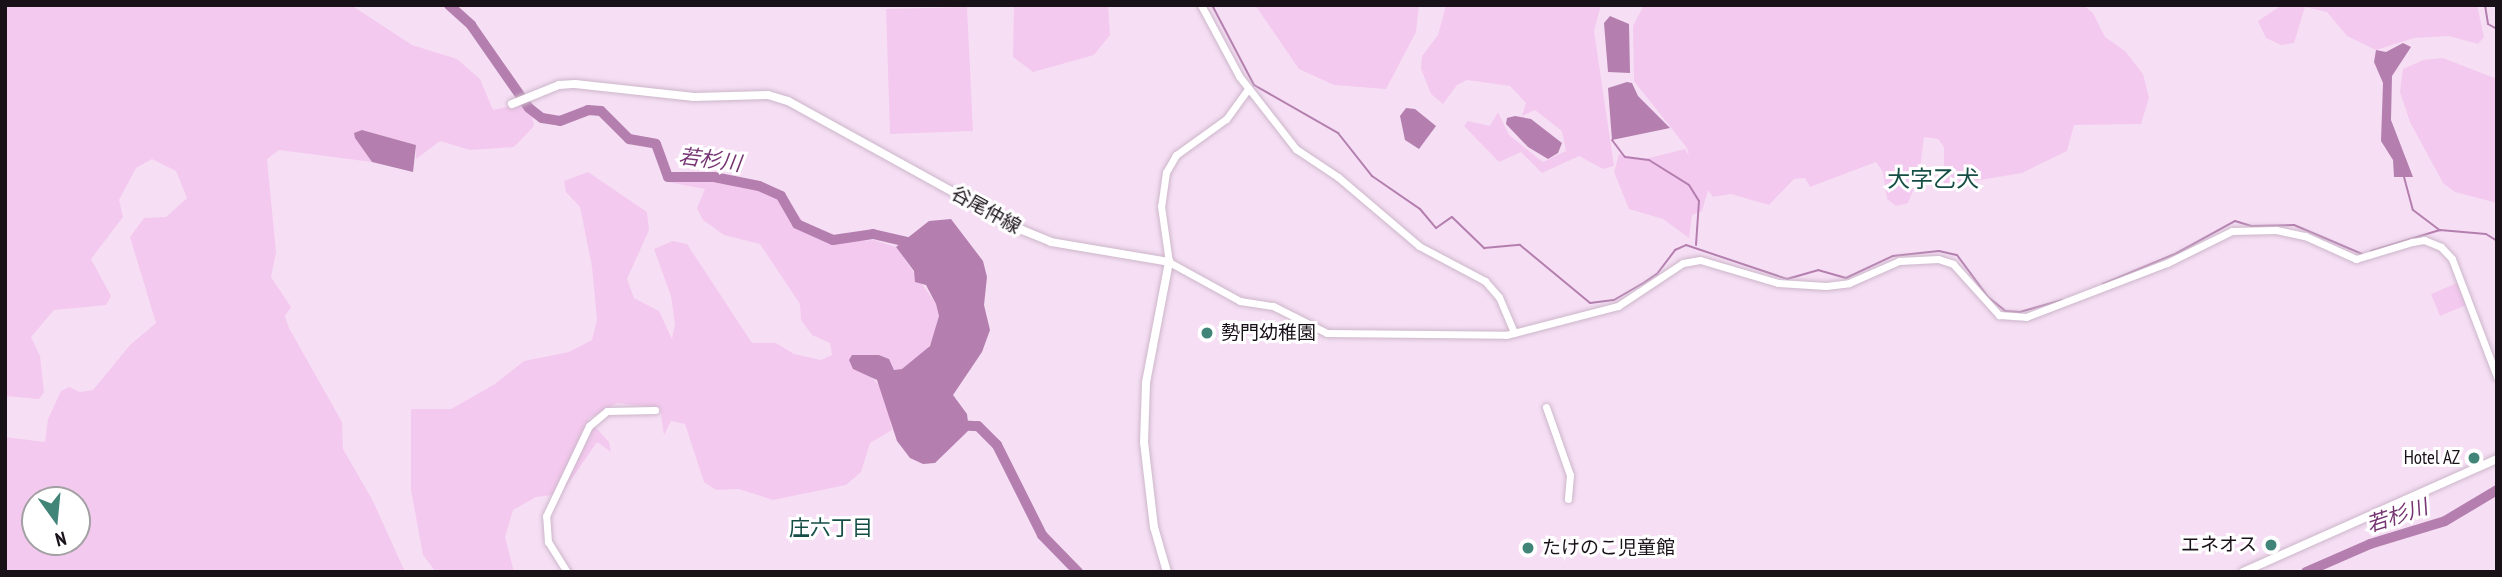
<!DOCTYPE html>
<html>
<head>
<meta charset="utf-8">
<style>
	body { margin:0 }
	#map { position:relative; width:2502px; height:577px; overflow:hidden; background:#f6dff4; font-family:"PT Sans Narrow","Noto Sans JP",sans-serif }
	div>[style] { position:absolute }
	[style*='--x'] { left:calc(var(--x)*1px); top:calc(var(--y)*1px); width:calc(var(--w)*1px); rotate:calc(var(--a)*1deg) }
	.green>* { inset:0; background:#f4c9ef }
	.water>* { inset:0; background:#b47faf }
	.stream>* { height:2px; margin:-1px; padding:0 1px; transform-origin:1px; border-radius:1px; background:#b47faf }
	.river>* { height:10px; margin:-5px; padding:0 5px; transform-origin:5px; border-radius:5px; background:#b47faf }
	.roads { filter:drop-shadow(0 0 2px #ccb6ca) drop-shadow(0 0 2px #ccb6ca) }
	.tertiary>* { height:7px; margin:-3.5px; padding:0 3.5px; transform-origin:3.5px; border-radius:3.5px; background:#fff }
	.secondary>* { height:8px; margin:-4px; padding:0 4px; transform-origin:4px; border-radius:4px; background:#fff }
	.dots>* { width:19px; height:19px; translate:-50% -50%; box-sizing:border-box; border:4px solid #fff; border-radius:50% }
	span { translate:-50% -50%; white-space:nowrap; text-align:center; line-height:1.15; -webkit-text-stroke:6px #fff; paint-order:stroke }
	.street-label { font-size:19px; color:#191118 }
	.poi-label { font-size:19px; color:#191118 }
	.left { translate:0 -50%; text-align:left }
	.right { translate:-100% -50%; text-align:right }
	.water-label { font-size:21px; color:#763572; font-style:italic }
	.neighbourhood-label { font-size:21px; color:#154e45 }
	.quarter-label { font-size:23px; color:#154e45 }
	.frame { position:absolute; inset:0; border:7px solid #191118; pointer-events:none }
	.north { position:absolute; left:21px; top:486px; width:70px; height:70px; box-sizing:border-box; background:#fff; border:2px solid #a3a0a3; border-radius:50%; rotate:165deg; font-size:19px; font-weight:700; line-height:28px; text-align:center; color:#191118 }
	.north::after { content:''; display:block; margin:auto; width:24px; height:32px; background:#418478; clip-path:polygon(50% 0,100% 100%,50% 72%,0 100%) }
</style>
</head>
<body>
<div id="map">
	<div class="green">
		<i style="clip-path:polygon(evenodd,5px 5px,351px 5px,412px 45px,457px 59px,480px 79px,493px 110px,521px 104px,532px 117px,534px 126px,514px 147px,470px 150px,440px 141px,416px 159px,416px 145px,366px 131px,355px 138px,372px 162px,279px 150px,267px 159px,276px 252px,271px 277px,291px 307px,285px 316px,289px 328px,342px 422px,343px 449px,373px 501px,405px 572px,5px 572px,5px 437px,45px 442px,48px 419px,61px 391px,69px 387px,80px 392px,93px 390px,130px 345px,156px 323px,130px 237px,144px 218px,166px 217px,187px 198px,176px 171px,152px 159px,136px 168px,119px 200px,123px 217px,91px 259px,111px 296px,106px 305px,54px 310px,31px 337px,40px 356px,44px 392px,39px 399px,5px 396px,5px 5px,35px 500px,77px 500px,77px 542px,35px 542px,35px 500px)"></i>
		<i style="clip-path:polygon(1014px 5px,1108px 5px,1110px 35px,1094px 55px,1033px 72px,1013px 57px)"></i>
		<i style="clip-path:polygon(1255px 5px,1419px 5px,1416px 32px,1386px 89px,1334px 85px,1299px 69px)"></i>
		<i style="clip-path:polygon(1446px 5px,1601px 5px,1594px 31px,1614px 166px,1603px 169px,1579px 156px,1542px 173px,1521px 152px,1499px 162px,1464px 126px,1468px 121px,1490px 126px,1498px 112px,1509px 135px,1543px 162px,1566px 151px,1562px 131px,1535px 110px,1522px 116px,1526px 103px,1510px 86px,1467px 80px,1457px 85px,1443px 104px,1431px 94px,1421px 69px,1422px 56px,1438px 35px)"></i>
		<i style="clip-path:polygon(1644px 5px,2083px 5px,2093px 13px,2105px 37px,2125px 51px,2143px 74px,2149px 98px,2141px 124px,2074px 125px,2067px 151px,2022px 173px,1944px 186px,1944px 147px,1938px 139px,1924px 137px,1919px 175px,1908px 203px,1896px 206px,1887px 199px,1883px 172px,1876px 162px,1810px 187px,1805px 178px,1794px 179px,1769px 205px,1731px 194px,1713px 197px,1708px 190px,1702px 211px,1692px 215px,1689px 238px,1663px 219px,1629px 209px,1614px 172px,1619px 154px,1645px 159px,1685px 149px,1689px 156px,1687px 148px,1634px 81px,1633px 26px)"></i>
		<i style="clip-path:polygon(2282px 5px,2477px 5px,2484px 37px,2478px 44px,2449px 36px,2414px 38px,2376px 50px,2347px 36px,2327px 12px,2305px 7px,2294px 43px,2281px 45px,2266px 38px,2258px 21px)"></i>
		<i style="clip-path:polygon(967px 7px,973px 131px,890px 134px,886px 9px)"></i>
		<i style="clip-path:polygon(2443px 58px,2497px 79px,2497px 203px,2455px 192px,2443px 183px,2410px 122px,2400px 92px,2403px 69px,2423px 60px)"></i>
		<i style="clip-path:polygon(588px 172px,647px 212px,649px 230px,627px 279px,634px 298px,659px 311px,672px 339px,675px 324px,671px 296px,654px 249px,673px 241px,687px 244px,752px 343px,776px 343px,794px 354px,821px 360px,832px 355px,830px 343px,812px 335px,801px 320px,800px 304px,760px 244px,724px 235px,703px 220px,697px 208px,705px 189px,668px 182px,685px 172px,743px 178px,789px 202px,812px 234px,828px 243px,874px 240px,896px 247px,936px 304px,939px 316px,934px 339px,922px 356px,903px 369px,894px 370px,889px 359px,879px 355px,852px 355px,853px 369px,870px 375px,884px 391px,892px 430px,870px 443px,861px 472px,846px 485px,773px 500px,739px 489px,716px 490px,704px 482px,685px 424px,671px 421px,664px 435px,660px 408px,617px 403px,588px 419px,609px 442px,611px 452px,597px 442px,561px 494px,536px 497px,513px 510px,505px 537px,514px 572px,436px 572px,423px 555px,411px 490px,411px 409px,451px 409px,495px 384px,524px 361px,569px 352px,592px 340px,597px 320px,592px 267px,580px 207px,566px 192px,564px 181px)"></i>
		<i style="clip-path:polygon(2457px 283px,2466px 305px,2440px 316px,2431px 294px)"></i>
	</div>
	<div class="water">
		<i style="clip-path:polygon(1610px 16px,1629px 24px,1630px 73px,1608px 72px,1604px 23px)"></i>
		<i style="clip-path:polygon(2403px 43px,2411px 47px,2392px 76px,2391px 120px,2413px 177px,2394px 177px,2393px 160px,2381px 141px,2383px 83px,2374px 62px,2376px 50px,2386px 52px)"></i>
		<i style="clip-path:polygon(1627px 82px,1632px 83px,1638px 96px,1670px 128px,1612px 140px,1608px 88px)"></i>
		<i style="clip-path:polygon(1406px 108px,1415px 109px,1436px 126px,1419px 149px,1405px 140px,1400px 116px)"></i>
		<i style="clip-path:polygon(1515px 116px,1531px 119px,1562px 143px,1558px 153px,1548px 159px,1528px 147px,1506px 124px,1507px 118px)"></i>
		<i style="clip-path:polygon(362px 130px,416px 145px,413px 172px,372px 162px,355px 138px,354px 133px)"></i>
		<i style="clip-path:polygon(951px 219px,983px 261px,987px 277px,984px 305px,990px 330px,982px 352px,953px 395px,967px 414px,969px 430px,935px 463px,923px 464px,910px 458px,897px 441px,877px 380px,853px 369px,849px 360px,852px 355px,879px 355px,889px 359px,894px 370px,902px 369px,930px 346px,939px 316px,936px 304px,926px 285px,915px 282px,914px 271px,896px 247px,929px 221px)"></i>
	</div>
	<div class="stream">
		<i style="--x:1212;--y:5;--w:90;--a:62.3"></i>
		<i style="--x:1254;--y:85;--w:97;--a:29.7"></i>
		<i style="--x:1338;--y:133;--w:55;--a:51.7"></i>
		<i style="--x:1372;--y:176;--w:58;--a:34.5"></i>
		<i style="--x:1420;--y:209;--w:25;--a:50"></i>
		<i style="--x:1436;--y:228;--w:19;--a:-35"></i>
		<i style="--x:1452;--y:217;--w:45;--a:44.1"></i>
		<i style="--x:1484;--y:248;--w:36;--a:-5"></i>
		<i style="--x:1520;--y:245;--w:91;--a:39.6"></i>
		<i style="--x:1590;--y:303;--w:24;--a:-7"></i>
		<i style="--x:1614;--y:300;--w:32;--a:-30"></i>
		<i style="--x:1642;--y:284;--w:18;--a:-34"></i>
		<i style="--x:1657;--y:274;--w:30;--a:-53"></i>
		<i style="--x:1675;--y:250;--w:12;--a:-24"></i>
		<i style="--x:1686;--y:245;--w:107;--a:18.6"></i>
		<i style="--x:1787;--y:279;--w:32;--a:-16"></i>
		<i style="--x:1818;--y:270;--w:29;--a:16"></i>
		<i style="--x:1846;--y:278;--w:52;--a:-25.1"></i>
		<i style="--x:1893;--y:256;--w:46;--a:-6.2"></i>
		<i style="--x:1939;--y:251;--w:18;--a:13"></i>
		<i style="--x:1957;--y:255;--w:52;--a:53.6"></i>
		<i style="--x:1988;--y:297;--w:22;--a:39"></i>
		<i style="--x:2005;--y:311;--w:15;--a:4"></i>
		<i style="--x:2020;--y:312;--w:44;--a:-15.9"></i>
		<i style="--x:2485;--y:5;--w:19;--a:81"></i>
		<i style="--x:2488;--y:24;--w:10;--a:29"></i>
		<i style="--x:1612;--y:140;--w:21;--a:53"></i>
		<i style="--x:1625;--y:157;--w:24;--a:7"></i>
		<i style="--x:1649;--y:160;--w:47;--a:32"></i>
		<i style="--x:1689;--y:185;--w:19;--a:58"></i>
		<i style="--x:1699;--y:201;--w:44;--a:93.9"></i>
		<i style="--x:2404;--y:177;--w:34;--a:75"></i>
		<i style="--x:2413;--y:210;--w:34;--a:37"></i>
		<i style="--x:2440;--y:230;--w:46;--a:5"></i>
		<i style="--x:2486;--y:234;--w:13;--a:32"></i>
		<i style="--x:2371;--y:251;--w:72;--a:-16.9"></i>
		<i style="--x:2103;--y:284;--w:80;--a:-22.7"></i>
		<i style="--x:2177;--y:253;--w:66;--a:-28.9"></i>
		<i style="--x:2235;--y:221;--w:17;--a:17"></i>
		<i style="--x:2251;--y:226;--w:43;--a:-1.3"></i>
		<i style="--x:2294;--y:225;--w:74;--a:23.1"></i>
	</div>
	<div class="river">
		<i style="--x:449;--y:5;--w:30;--a:42"></i>
		<i style="--x:471;--y:25;--w:101;--a:55.1"></i>
		<i style="--x:529;--y:108;--w:16;--a:38"></i>
		<i style="--x:542;--y:118;--w:18;--a:9"></i>
		<i style="--x:560;--y:121;--w:30;--a:-21"></i>
		<i style="--x:588;--y:110;--w:13;--a:4"></i>
		<i style="--x:601;--y:111;--w:40;--a:45"></i>
		<i style="--x:629;--y:139;--w:27;--a:10"></i>
		<i style="--x:656;--y:144;--w:35;--a:70"></i>
		<i style="--x:668;--y:177;--w:46;--a:0"></i>
		<i style="--x:714;--y:177;--w:46;--a:11.3"></i>
		<i style="--x:759;--y:186;--w:24;--a:24"></i>
		<i style="--x:781;--y:196;--w:32;--a:60"></i>
		<i style="--x:797;--y:224;--w:39;--a:24"></i>
		<i style="--x:833;--y:240;--w:40;--a:-8.5"></i>
		<i style="--x:873;--y:234;--w:39;--a:13"></i>
		<i style="--x:956;--y:425;--w:22;--a:3"></i>
		<i style="--x:978;--y:426;--w:27;--a:45"></i>
		<i style="--x:997;--y:445;--w:101;--a:63.4"></i>
		<i style="--x:1042;--y:535;--w:52;--a:45.8"></i>
		<i style="--x:2306;--y:572;--w:70;--a:-23.6"></i>
		<i style="--x:2370;--y:544;--w:78;--a:-17"></i>
		<i style="--x:2445;--y:521;--w:61;--a:-30.8"></i>
	</div>
	<div class="roads">
		<div class="tertiary">
			<i style="--x:1201;--y:5;--w:81;--a:61.8"></i>
			<i style="--x:1239;--y:76;--w:93;--a:52"></i>
			<i style="--x:1296;--y:149;--w:50;--a:33.7"></i>
			<i style="--x:1338;--y:177;--w:106;--a:40.4"></i>
			<i style="--x:1419;--y:246;--w:75;--a:27.9"></i>
			<i style="--x:1485;--y:281;--w:21;--a:49"></i>
			<i style="--x:1499;--y:297;--w:39;--a:67"></i>
			<i style="--x:1248;--y:89;--w:37;--a:126"></i>
			<i style="--x:1226;--y:119;--w:62;--a:144.2"></i>
			<i style="--x:1176;--y:155;--w:20;--a:120"></i>
			<i style="--x:1166;--y:172;--w:34;--a:98"></i>
			<i style="--x:1161;--y:206;--w:57;--a:81.9"></i>
			<i style="--x:1169;--y:262;--w:81;--a:28.8"></i>
			<i style="--x:1240;--y:301;--w:33;--a:9"></i>
			<i style="--x:1273;--y:306;--w:60;--a:26.6"></i>
			<i style="--x:1327;--y:333;--w:179;--a:0.6"></i>
			<i style="--x:1506;--y:335;--w:116;--a:-14.5"></i>
			<i style="--x:1618;--y:306;--w:78;--a:-33.5"></i>
			<i style="--x:1683;--y:263;--w:17;--a:-10"></i>
			<i style="--x:1700;--y:260;--w:81;--a:16.4"></i>
			<i style="--x:1778;--y:283;--w:48;--a:3.6"></i>
			<i style="--x:1826;--y:286;--w:23;--a:-7"></i>
			<i style="--x:1849;--y:283;--w:55;--a:-23.7"></i>
			<i style="--x:1899;--y:261;--w:39;--a:-3"></i>
			<i style="--x:1938;--y:259;--w:16;--a:18"></i>
			<i style="--x:1953;--y:264;--w:69;--a:48"></i>
			<i style="--x:1999;--y:315;--w:27;--a:4"></i>
			<i style="--x:2026;--y:317;--w:151;--a:-21"></i>
			<i style="--x:2167;--y:263;--w:72;--a:-26.2"></i>
			<i style="--x:2232;--y:231;--w:44;--a:-1.3"></i>
			<i style="--x:2276;--y:230;--w:30;--a:12"></i>
			<i style="--x:2305;--y:236;--w:56;--a:24.3"></i>
			<i style="--x:2356;--y:259;--w:59;--a:-16.9"></i>
			<i style="--x:2412;--y:242;--w:12;--a:-9"></i>
			<i style="--x:2424;--y:240;--w:18;--a:22"></i>
			<i style="--x:2441;--y:247;--w:16;--a:47"></i>
			<i style="--x:2452;--y:259;--w:126;--a:69.1"></i>
			<i style="--x:1546;--y:407;--w:72;--a:70.6"></i>
			<i style="--x:1570;--y:475;--w:24;--a:95"></i>
			<i style="--x:567;--y:572;--w:36;--a:-122"></i>
			<i style="--x:548;--y:542;--w:26;--a:-94"></i>
			<i style="--x:546;--y:516;--w:100;--a:-64.5"></i>
			<i style="--x:589;--y:426;--w:23;--a:-40"></i>
			<i style="--x:607;--y:411;--w:48;--a:-1.2"></i>
		</div>
		<div class="secondary">
			<i style="--x:512;--y:104;--w:51;--a:-22"></i>
			<i style="--x:559;--y:85;--w:16;--a:-4"></i>
			<i style="--x:575;--y:84;--w:120;--a:6.2"></i>
			<i style="--x:694;--y:97;--w:74;--a:-1.5"></i>
			<i style="--x:768;--y:95;--w:21;--a:17"></i>
			<i style="--x:788;--y:101;--w:267;--a:28.9"></i>
			<i style="--x:1022;--y:230;--w:31;--a:22"></i>
			<i style="--x:1051;--y:242;--w:120;--a:9.6"></i>
			<i style="--x:1169;--y:262;--w:123;--a:100.8"></i>
			<i style="--x:1146;--y:383;--w:59;--a:91.9"></i>
			<i style="--x:1144;--y:442;--w:86;--a:83.3"></i>
			<i style="--x:1154;--y:527;--w:47;--a:73.9"></i>
			<i style="--x:2243;--y:572;--w:278;--a:-24"></i>
		</div>
	</div>
	<div class="dots">
		<i style="left:1207px;top:333px;background:#418478"></i>
		<i style="left:2474px;top:458px;background:#418478"></i>
		<i style="left:2271px;top:545px;background:#418478"></i>
		<i style="left:1528px;top:548px;background:#418478"></i>
	</div>
	<div class="street-label">
		<span style="left:986px;top:210px;rotate:29deg">谷尾仲線</span>
	</div>
	<div class="poi-label">
		<span class="left" style="left:1221px;top:333px">勢門幼稚園</span>
		<span class="right" style="left:2460px;top:458px">Hotel AZ</span>
		<span class="right" style="left:2257px;top:545px">エネオス</span>
		<span class="left" style="left:1542px;top:548px">たけのこ児童館</span>
	</div>
	<div class="water-label">
		<span style="left:710px;top:160px;rotate:7deg">若杉川</span>
		<span style="left:2397px;top:516px;rotate:-18deg">若杉川</span>
	</div>
	<div class="neighbourhood-label">
		<span style="left:831px;top:528px">庄六丁目</span>
	</div>
	<div class="quarter-label">
		<span style="left:1933px;top:179px">大字乙犬</span>
	</div>
	<div class="frame"></div>
	<div class="north">N</div>
</div>
</body>
</html>
